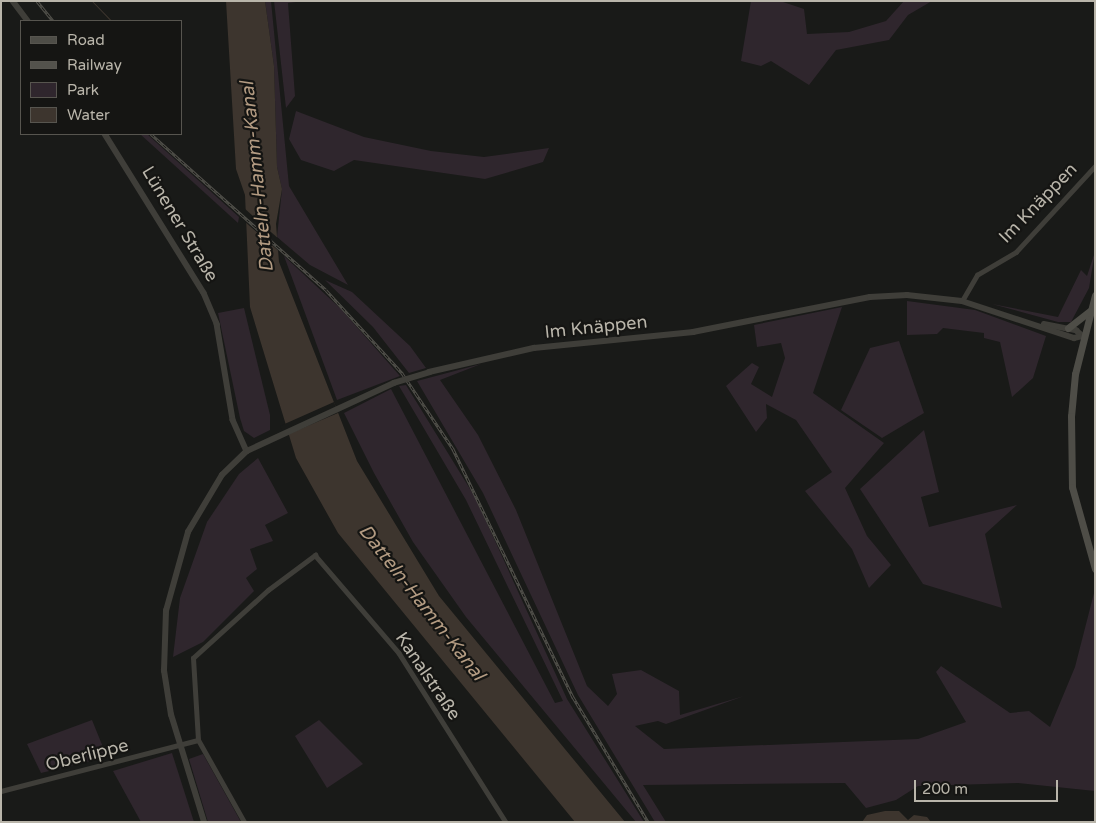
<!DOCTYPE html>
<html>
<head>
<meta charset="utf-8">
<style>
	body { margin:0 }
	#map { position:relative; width:1096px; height:823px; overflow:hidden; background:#191a18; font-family:"Varela Round",sans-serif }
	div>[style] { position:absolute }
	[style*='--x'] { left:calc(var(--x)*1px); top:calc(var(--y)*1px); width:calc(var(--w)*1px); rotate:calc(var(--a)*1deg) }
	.green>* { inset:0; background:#2f262d }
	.water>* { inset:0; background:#3d352e }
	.pier>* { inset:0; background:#191a18 }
	.stream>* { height:1px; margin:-0.5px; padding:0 0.5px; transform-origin:0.5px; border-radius:0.5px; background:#3d352e }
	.minor>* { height:4.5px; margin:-2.25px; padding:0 2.25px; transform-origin:2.25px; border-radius:2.25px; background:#3f3e39 }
	.tertiary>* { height:5.5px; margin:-2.75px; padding:0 2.75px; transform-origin:2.75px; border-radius:2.75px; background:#3f3e39 }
	.secondary>* { height:7px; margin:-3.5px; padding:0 3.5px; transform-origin:3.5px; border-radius:3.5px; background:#4e4d47 }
	.rail>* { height:3px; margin-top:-1.5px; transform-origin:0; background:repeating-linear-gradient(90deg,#151513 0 4px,#53524c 0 8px); box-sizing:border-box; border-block:1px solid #53524c }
	.tertiary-bridge>* { height:5.5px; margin:-2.75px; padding:0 2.75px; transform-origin:2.75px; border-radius:2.75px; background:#3f3e39 }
	span { translate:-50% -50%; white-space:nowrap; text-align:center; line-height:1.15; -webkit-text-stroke:4.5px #151513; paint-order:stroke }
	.street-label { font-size:18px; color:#b9b5aa }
	.water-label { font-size:19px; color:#b39b82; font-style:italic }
	.frame { position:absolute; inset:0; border:2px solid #b9b5aa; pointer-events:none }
	.legend { position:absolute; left:20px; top:20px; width:162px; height:115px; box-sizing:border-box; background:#151513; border:1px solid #57554f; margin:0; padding:6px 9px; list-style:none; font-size:15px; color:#b9b5aa }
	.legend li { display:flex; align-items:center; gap:10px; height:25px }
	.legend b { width:25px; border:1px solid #57554f }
	.scale { position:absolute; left:914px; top:780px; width:144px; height:22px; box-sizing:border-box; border:2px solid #b9b5aa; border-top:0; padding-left:6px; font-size:15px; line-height:18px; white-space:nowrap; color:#b9b5aa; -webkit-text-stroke:4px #151513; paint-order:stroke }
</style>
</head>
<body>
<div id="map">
	<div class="green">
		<i style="clip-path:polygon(265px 1px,271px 1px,289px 186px,348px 285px,310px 265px,277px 237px,282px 189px,277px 167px,274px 66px)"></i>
		<i style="clip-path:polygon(274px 1px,304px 1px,288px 3px,295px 96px,286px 108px)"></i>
		<i style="clip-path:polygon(751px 1px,780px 1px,804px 9px,807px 34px,849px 32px,886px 21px,904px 1px,932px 1px,908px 15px,889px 40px,836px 50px,809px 85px,771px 61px,761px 66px,741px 61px)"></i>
		<i style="clip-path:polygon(296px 111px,364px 137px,431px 151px,484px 157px,549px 148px,543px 162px,485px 179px,354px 160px,334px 171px,301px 160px,289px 139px)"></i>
		<i style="clip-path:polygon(140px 134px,147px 134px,239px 217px,238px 223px)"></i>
		<i style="clip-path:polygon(1095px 252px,1089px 288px,1071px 322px,1058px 322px,992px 304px,1058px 317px,1081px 270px,1087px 276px)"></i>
		<i style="clip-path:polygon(284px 256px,341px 309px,400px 376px,337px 400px)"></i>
		<i style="clip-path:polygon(325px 280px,352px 292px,410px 346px,426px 368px,409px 373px,373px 327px)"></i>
		<i style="clip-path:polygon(907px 301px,975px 310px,1046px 336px,1033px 378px,1012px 397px,1000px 342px,984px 338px,984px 333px,943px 328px,937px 334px,907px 335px)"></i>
		<i style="clip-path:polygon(842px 307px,813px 393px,884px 443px,845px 488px,867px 536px,891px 565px,869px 588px,852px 549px,805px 491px,832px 472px,796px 420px,766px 404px,767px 418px,756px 432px,726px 386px,752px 363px,759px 367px,751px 384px,772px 397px,785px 358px,781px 343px,757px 347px,754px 325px)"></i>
		<i style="clip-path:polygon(244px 308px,270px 415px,270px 430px,254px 438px,244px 431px,240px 418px,218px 313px)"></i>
		<i style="clip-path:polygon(899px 341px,924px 413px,882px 438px,841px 410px,870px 348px)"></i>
		<i style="clip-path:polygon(481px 364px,440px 380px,478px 435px,516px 510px,587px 686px,608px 706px,617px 694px,612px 674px,641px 670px,679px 691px,680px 715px,744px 696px,666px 724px,658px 721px,635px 726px,664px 749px,918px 739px,966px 722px,936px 672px,941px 666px,1010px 713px,1029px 711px,1050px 727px,1075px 667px,1094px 593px,1095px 791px,1018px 783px,918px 786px,896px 800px,866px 808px,845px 783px,643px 785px,666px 822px,655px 822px,578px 695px,483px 493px,417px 381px)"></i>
		<i style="clip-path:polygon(406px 385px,475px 497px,567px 699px,644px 822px,636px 822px,466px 617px,413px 542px,374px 473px,344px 413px,391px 389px,555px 703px,563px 701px,466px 500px,399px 386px)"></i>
		<i style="clip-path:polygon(924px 430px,939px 492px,921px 497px,929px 527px,1017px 505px,985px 534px,1002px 608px,923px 584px,860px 489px)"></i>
		<i style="clip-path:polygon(258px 458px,288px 513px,265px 525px,273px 541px,250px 549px,257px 569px,246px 578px,254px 591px,203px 642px,173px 657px,180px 598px,207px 522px,239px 474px)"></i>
		<i style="clip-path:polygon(92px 720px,107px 757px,41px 773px,27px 744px)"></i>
		<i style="clip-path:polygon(319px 720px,363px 764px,327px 788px,295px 736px)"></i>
		<i style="clip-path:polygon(172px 753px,194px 822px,141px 822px,113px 771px)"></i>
		<i style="clip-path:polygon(203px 754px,241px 822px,208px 822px,189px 759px)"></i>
	</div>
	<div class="water">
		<i style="clip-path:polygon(226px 1px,265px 1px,274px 66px,277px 167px,282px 189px,276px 224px,279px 262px,357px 461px,439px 596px,625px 822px,575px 822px,338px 533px,296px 458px,250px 307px,245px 195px,236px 169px)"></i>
		<i style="clip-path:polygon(885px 811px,899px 811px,908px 820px,914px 815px,927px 817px,931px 822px,862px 822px,867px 815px)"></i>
	</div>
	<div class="pier">
		<i style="clip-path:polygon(244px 208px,280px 240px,281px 253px,244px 221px)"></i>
		<i style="clip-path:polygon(334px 402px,338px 413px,284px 436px,280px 426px)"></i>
	</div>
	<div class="stream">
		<i style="--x:92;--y:1;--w:28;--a:46"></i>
	</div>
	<div class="minor">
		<i style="--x:962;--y:301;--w:30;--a:-60"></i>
		<i style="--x:977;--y:275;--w:45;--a:-30.5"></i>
		<i style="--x:1016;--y:252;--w:117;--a:-47.4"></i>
		<i style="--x:1;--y:791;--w:203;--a:-14.5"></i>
		<i style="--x:244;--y:822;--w:94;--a:-119.3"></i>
		<i style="--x:198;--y:740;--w:82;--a:-93.5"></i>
		<i style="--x:193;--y:658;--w:101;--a:-42.2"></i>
		<i style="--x:268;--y:590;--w:59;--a:-36.7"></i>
		<i style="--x:315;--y:555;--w:129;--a:49.4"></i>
		<i style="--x:399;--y:653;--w:200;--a:57.7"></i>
	</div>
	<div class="tertiary">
		<i style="--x:13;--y:1;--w:25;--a:53"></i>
		<i style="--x:105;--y:134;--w:187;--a:58.1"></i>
		<i style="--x:204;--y:293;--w:34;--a:67"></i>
		<i style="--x:217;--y:324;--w:97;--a:80.5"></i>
		<i style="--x:233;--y:420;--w:34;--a:66"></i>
		<i style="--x:1044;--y:324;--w:33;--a:11"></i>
		<i style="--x:1076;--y:330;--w:9;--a:41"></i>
		<i style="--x:429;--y:372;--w:108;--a:-12.9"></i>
		<i style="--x:534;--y:348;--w:160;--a:-5.7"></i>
		<i style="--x:693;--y:332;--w:180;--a:-11.2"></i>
		<i style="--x:870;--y:297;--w:37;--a:-3"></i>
		<i style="--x:907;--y:295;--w:55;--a:6.2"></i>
		<i style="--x:962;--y:301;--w:118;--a:18.3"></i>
		<i style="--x:1074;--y:338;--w:9;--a:-13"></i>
		<i style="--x:204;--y:822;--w:112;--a:-107.1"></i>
		<i style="--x:171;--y:715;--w:45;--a:-99"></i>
		<i style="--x:164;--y:671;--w:60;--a:-88.1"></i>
		<i style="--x:166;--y:611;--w:82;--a:-74.4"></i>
		<i style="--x:188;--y:532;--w:66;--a:-59.2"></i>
		<i style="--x:222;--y:475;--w:35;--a:-44"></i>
		<i style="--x:247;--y:451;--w:162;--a:-24.8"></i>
	</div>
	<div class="secondary">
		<i style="--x:1095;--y:295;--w:81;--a:104.2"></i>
		<i style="--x:1075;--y:374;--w:42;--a:95.4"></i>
		<i style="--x:1071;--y:416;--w:71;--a:89.2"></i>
		<i style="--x:1072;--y:487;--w:85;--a:74.3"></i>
		<i style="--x:1068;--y:328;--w:28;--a:-38"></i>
	</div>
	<div class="rail">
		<i style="--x:37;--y:1;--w:26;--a:51"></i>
		<i style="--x:151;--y:134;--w:234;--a:41.7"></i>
		<i style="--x:326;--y:290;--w:113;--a:47.5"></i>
		<i style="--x:402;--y:373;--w:92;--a:56.1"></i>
		<i style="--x:453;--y:449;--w:276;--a:64.2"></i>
		<i style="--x:573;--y:697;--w:146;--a:59"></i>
	</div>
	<div class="tertiary-bridge">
		<i style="--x:394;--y:383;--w:37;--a:-17"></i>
	</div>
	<div class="street-label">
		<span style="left:1038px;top:203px;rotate:-46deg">Im Knäppen</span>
		<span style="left:180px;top:224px;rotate:59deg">Lünener Straße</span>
		<span style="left:596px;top:327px;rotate:-6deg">Im Knäppen</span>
		<span style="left:428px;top:676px;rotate:56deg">Kanalstraße</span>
		<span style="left:87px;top:755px;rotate:-14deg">Oberlippe</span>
	</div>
	<div class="water-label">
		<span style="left:258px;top:177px;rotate:-96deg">Datteln-Hamm-Kanal</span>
		<span style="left:421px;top:603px;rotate:52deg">Datteln-Hamm-Kanal</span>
	</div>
	<div class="frame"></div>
	<ul class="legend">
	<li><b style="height:6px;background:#4e4d47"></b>Road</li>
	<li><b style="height:6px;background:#53524c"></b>Railway</li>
	<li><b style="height:14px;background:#2f262d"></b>Park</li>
	<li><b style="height:14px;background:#3d352e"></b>Water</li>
	</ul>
	<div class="scale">200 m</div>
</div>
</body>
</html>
